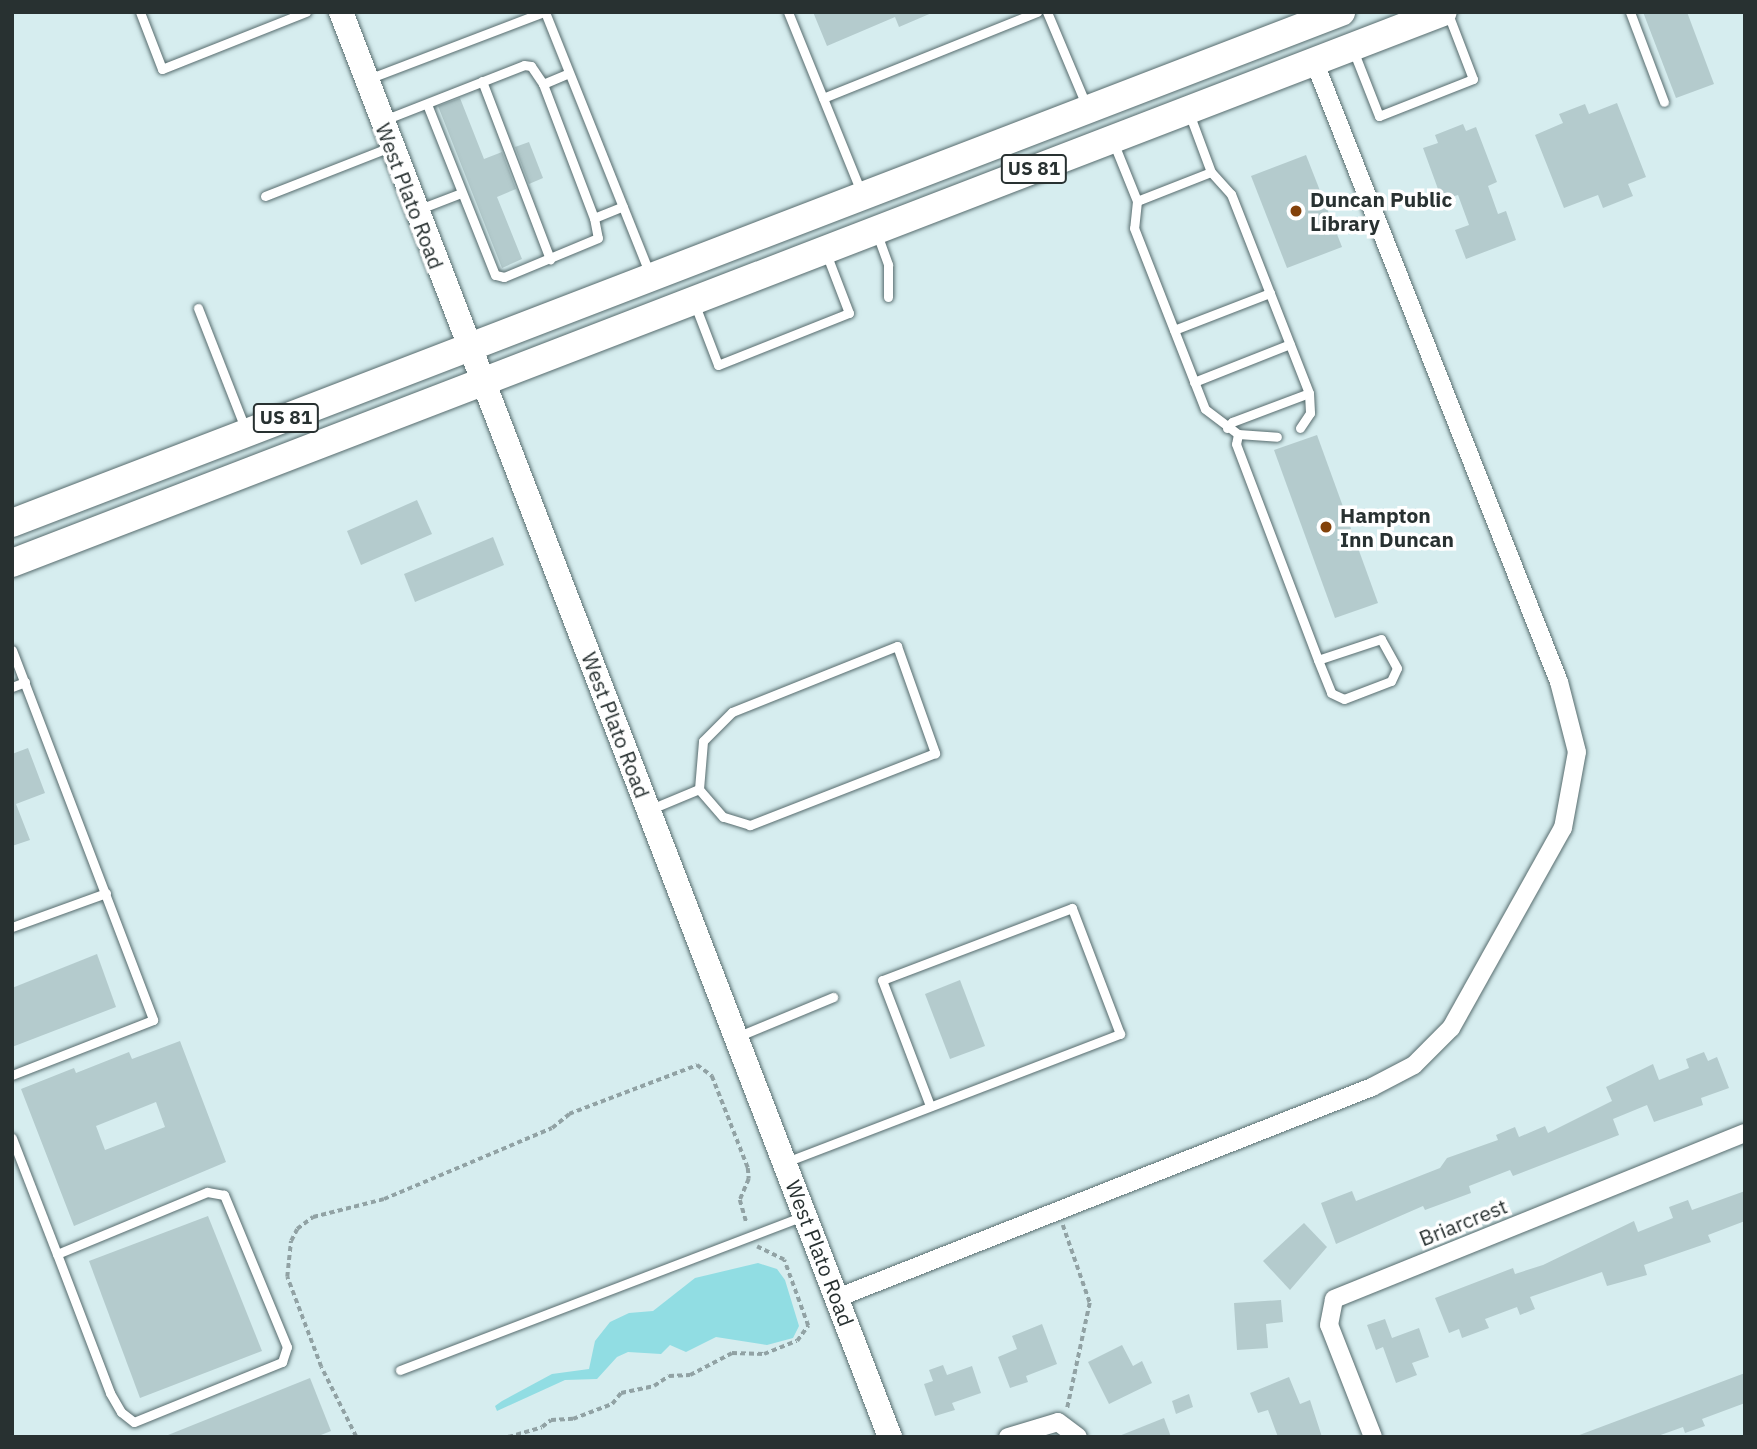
<!DOCTYPE html>
<html>
<head>
<meta charset="utf-8">
<style>
	body { margin:0 }
	#map { position:relative; width:1757px; height:1449px; overflow:hidden; background:#d6edef; font-family:"IBM Plex Sans",sans-serif }
	div>[style] { position:absolute }
	[style*='--x'] { left:calc(var(--x)*1px); top:calc(var(--y)*1px); width:calc(var(--w)*1px); rotate:calc(var(--a)*1deg) }
	.water>* { inset:0; background:#91dde3 }
	.building>* { inset:0; background:#b4cbcd }
	.path>* { height:3.5px; margin-top:-1.75px; transform-origin:0; background:repeating-linear-gradient(90deg,#91a2a4 0 5px,transparent 0 8.5px) }
	.roads { filter:drop-shadow(0 0 2px #576c6e) drop-shadow(0 0 2px #576c6e) }
	.lane>* { height:9px; margin:-4.5px; padding:0 4.5px; transform-origin:4.5px; border-radius:4.5px; background:#fff }
	.street>* { height:18px; margin:-9px; padding:0 9px; transform-origin:9px; border-radius:9px; background:#fff }
	.secondary>* { height:24px; margin:-12px; padding:0 12px; transform-origin:12px; border-radius:12px; background:#fff }
	.primary>* { height:28px; margin:-14px; padding:0 14px; transform-origin:14px; border-radius:14px; background:#fff }
	.dots>* { width:19px; height:19px; translate:-50% -50%; box-sizing:border-box; border:4px solid #fff; border-radius:50% }
	span { translate:-50% -50%; white-space:nowrap; text-align:center; line-height:1.15; -webkit-text-stroke:7px #fff; paint-order:stroke }
	.shield-label span { padding:2px 5px; background:#fff; border:2px solid; border-radius:5px; -webkit-text-stroke-width:0 }
	.shield-label { font-size:19px; color:#283131; font-weight:700 }
	.street-label { font-size:21px; color:#283131 }
	.poi-label { font-size:21px; color:#283131; font-weight:700 }
	.left { translate:0 -50%; text-align:left }
	.frame { position:absolute; inset:0; border:14px solid #283131; pointer-events:none }
</style>
</head>
<body>
<div id="map">
	<div class="water">
		<i style="clip-path:polygon(758px 1263px,777px 1269px,785px 1280px,799px 1326px,793px 1338px,767px 1345px,716px 1337px,686px 1352px,670px 1345px,661px 1354px,628px 1352px,617px 1357px,597px 1379px,565px 1380px,497px 1411px,495px 1406px,502px 1401px,552px 1374px,589px 1369px,595px 1341px,610px 1322px,629px 1313px,653px 1311px,695px 1278px)"></i>
	</div>
	<div class="building">
		<i style="clip-path:polygon(813px 12px,934px 12px,899px 27px,895px 17px,827px 46px)"></i>
		<i style="clip-path:polygon(1643px 12px,1687px 12px,1714px 84px,1676px 98px)"></i>
		<i style="clip-path:polygon(460px 98px,484px 159px,502px 152px,516px 189px,497px 197px,522px 259px,502px 268px,438px 106px)"></i>
		<i style="clip-path:polygon(1617px 103px,1646px 177px,1628px 184px,1633px 196px,1603px 208px,1598px 195px,1564px 208px,1535px 135px,1563px 123px,1559px 114px,1585px 104px,1589px 114px)"></i>
		<i style="clip-path:polygon(1463px 124px,1466px 131px,1476px 127px,1497px 182px,1488px 186px,1498px 214px,1506px 211px,1516px 240px,1466px 259px,1455px 230px,1469px 225px,1458px 195px,1442px 200px,1423px 148px,1438px 143px,1435px 135px)"></i>
		<i style="clip-path:polygon(529px 142px,543px 178px,529px 184px,515px 147px)"></i>
		<i style="clip-path:polygon(1306px 155px,1342px 247px,1287px 268px,1251px 176px)"></i>
		<i style="clip-path:polygon(1317px 435px,1378px 603px,1335px 618px,1274px 450px)"></i>
		<i style="clip-path:polygon(417px 500px,432px 534px,361px 565px,347px 531px)"></i>
		<i style="clip-path:polygon(493px 537px,504px 565px,415px 602px,404px 574px)"></i>
		<i style="clip-path:polygon(28px 748px,45px 793px,16px 804px,30px 840px,12px 846px,12px 754px)"></i>
		<i style="clip-path:polygon(97px 954px,116px 1007px,12px 1047px,12px 988px)"></i>
		<i style="clip-path:polygon(960px 980px,985px 1046px,950px 1059px,925px 994px)"></i>
		<i style="clip-path:polygon(evenodd,180px 1041px,226px 1162px,74px 1226px,21px 1089px,74px 1068px,76px 1073px,129px 1052px,132px 1059px,180px 1041px,156px 1102px,165px 1127px,105px 1150px,96px 1126px,156px 1102px)"></i>
		<i style="clip-path:polygon(1704px 1052px,1708px 1061px,1717px 1057px,1729px 1088px,1701px 1098px,1703px 1105px,1654px 1122px,1647px 1105px,1613px 1119px,1619px 1135px,1513px 1176px,1510px 1170px,1469px 1186px,1471px 1193px,1425px 1210px,1423px 1206px,1336px 1244px,1321px 1203px,1352px 1191px,1356px 1201px,1440px 1168px,1447px 1158px,1498px 1140px,1496px 1135px,1515px 1127px,1519px 1137px,1545px 1126px,1548px 1133px,1612px 1101px,1606px 1087px,1653px 1064px,1659px 1080px,1689px 1068px,1686px 1059px)"></i>
		<i style="clip-path:polygon(1745px 1191px,1745px 1221px,1708px 1235px,1711px 1242px,1644px 1265px,1647px 1275px,1607px 1286px,1602px 1272px,1530px 1297px,1535px 1309px,1520px 1315px,1517px 1307px,1485px 1319px,1489px 1328px,1462px 1338px,1459px 1329px,1449px 1333px,1435px 1298px,1513px 1268px,1515px 1274px,1543px 1265px,1634px 1221px,1638px 1232px,1673px 1218px,1669px 1207px,1688px 1200px,1692px 1210px)"></i>
		<i style="clip-path:polygon(208px 1216px,262px 1351px,140px 1398px,89px 1261px)"></i>
		<i style="clip-path:polygon(1304px 1223px,1327px 1247px,1290px 1290px,1263px 1261px)"></i>
		<i style="clip-path:polygon(1281px 1300px,1283px 1322px,1266px 1324px,1268px 1348px,1237px 1350px,1234px 1303px)"></i>
		<i style="clip-path:polygon(1385px 1319px,1392px 1338px,1419px 1328px,1429px 1357px,1412px 1363px,1417px 1375px,1396px 1383px,1383px 1347px,1376px 1350px,1367px 1325px)"></i>
		<i style="clip-path:polygon(1042px 1324px,1057px 1364px,1026px 1376px,1028px 1382px,1010px 1388px,998px 1357px,1017px 1349px,1012px 1336px)"></i>
		<i style="clip-path:polygon(1122px 1345px,1133px 1366px,1142px 1361px,1152px 1383px,1109px 1404px,1088px 1362px)"></i>
		<i style="clip-path:polygon(943px 1365px,947px 1375px,972px 1366px,981px 1393px,952px 1403px,955px 1410px,935px 1416px,924px 1384px,933px 1381px,929px 1370px)"></i>
		<i style="clip-path:polygon(1745px 1373px,1745px 1403px,1702px 1419px,1705px 1426px,1685px 1433px,1683px 1427px,1655px 1437px,1574px 1437px)"></i>
		<i style="clip-path:polygon(1289px 1377px,1300px 1404px,1310px 1400px,1322px 1437px,1278px 1437px,1268px 1410px,1258px 1413px,1250px 1393px)"></i>
		<i style="clip-path:polygon(310px 1378px,331px 1431px,316px 1437px,163px 1437px)"></i>
		<i style="clip-path:polygon(1189px 1394px,1193px 1407px,1176px 1414px,1172px 1401px)"></i>
		<i style="clip-path:polygon(1164px 1418px,1171px 1437px,1119px 1437px,1119px 1436px)"></i>
	</div>
	<div class="path">
		<i style="--x:1063;--y:1225;--w:83;--a:70.9"></i>
		<i style="--x:1090;--y:1303;--w:109;--a:102.1"></i>
		<i style="--x:356;--y:1437;--w:78;--a:-116.6"></i>
		<i style="--x:321;--y:1367;--w:96;--a:-110.7"></i>
		<i style="--x:287;--y:1277;--w:36;--a:-84"></i>
		<i style="--x:291;--y:1241;--w:13;--a:-63"></i>
		<i style="--x:297;--y:1229;--w:20;--a:-37"></i>
		<i style="--x:313;--y:1217;--w:73;--a:-14.2"></i>
		<i style="--x:384;--y:1199;--w:182;--a:-22.9"></i>
		<i style="--x:552;--y:1128;--w:22;--a:-39"></i>
		<i style="--x:569;--y:1114;--w:137;--a:-20.9"></i>
		<i style="--x:697;--y:1065;--w:19;--a:36"></i>
		<i style="--x:712;--y:1076;--w:99;--a:68.6"></i>
		<i style="--x:748;--y:1168;--w:11;--a:85"></i>
		<i style="--x:749;--y:1179;--w:23;--a:113"></i>
		<i style="--x:740;--y:1200;--w:25;--a:74"></i>
		<i style="--x:508;--y:1437;--w:35;--a:-16"></i>
		<i style="--x:542;--y:1427;--w:11;--a:-38"></i>
		<i style="--x:551;--y:1420;--w:22;--a:-3"></i>
		<i style="--x:573;--y:1419;--w:42;--a:-21"></i>
		<i style="--x:612;--y:1404;--w:14;--a:-51"></i>
		<i style="--x:621;--y:1393;--w:34;--a:-12"></i>
		<i style="--x:654;--y:1386;--w:18;--a:-34"></i>
		<i style="--x:669;--y:1376;--w:21;--a:-3"></i>
		<i style="--x:690;--y:1375;--w:47;--a:-27.6"></i>
		<i style="--x:732;--y:1353;--w:32;--a:2"></i>
		<i style="--x:764;--y:1354;--w:35;--a:-22"></i>
		<i style="--x:797;--y:1341;--w:19;--a:-54"></i>
		<i style="--x:808;--y:1326;--w:70;--a:-110"></i>
		<i style="--x:784;--y:1260;--w:30;--a:-154"></i>
	</div>
	<div class="roads">
		<div class="lane">
			<i style="--x:140;--y:12;--w:61;--a:68.9"></i>
			<i style="--x:162;--y:69;--w:155;--a:-21.6"></i>
			<i style="--x:545;--y:12;--w:282;--a:68.2"></i>
			<i style="--x:788;--y:12;--w:194;--a:67.9"></i>
			<i style="--x:1047;--y:12;--w:101;--a:67.2"></i>
			<i style="--x:1630;--y:12;--w:96;--a:69.3"></i>
			<i style="--x:1353;--y:50;--w:71;--a:68.5"></i>
			<i style="--x:1379;--y:116;--w:101;--a:-21.5"></i>
			<i style="--x:1473;--y:79;--w:70;--a:-111"></i>
			<i style="--x:368;--y:79;--w:187;--a:-20.9"></i>
			<i style="--x:482;--y:81;--w:191;--a:69.1"></i>
			<i style="--x:543;--y:84;--w:28;--a:-23"></i>
			<i style="--x:823;--y:98;--w:231;--a:-21.9"></i>
			<i style="--x:1189;--y:113;--w:63;--a:69.6"></i>
			<i style="--x:1211;--y:172;--w:30;--a:48"></i>
			<i style="--x:1231;--y:194;--w:214;--a:68.6"></i>
			<i style="--x:1309;--y:393;--w:20;--a:87"></i>
			<i style="--x:1310;--y:413;--w:18;--a:124"></i>
			<i style="--x:384;--y:120;--w:150;--a:-21.4"></i>
			<i style="--x:524;--y:65;--w:7;--a:8"></i>
			<i style="--x:531;--y:66;--w:22;--a:56"></i>
			<i style="--x:543;--y:84;--w:143;--a:69.2"></i>
			<i style="--x:594;--y:218;--w:20;--a:79"></i>
			<i style="--x:598;--y:238;--w:102;--a:157.5"></i>
			<i style="--x:504;--y:277;--w:9;--a:-167"></i>
			<i style="--x:495;--y:275;--w:184;--a:-111.7"></i>
			<i style="--x:1114;--y:144;--w:61;--a:68"></i>
			<i style="--x:1137;--y:201;--w:27;--a:96"></i>
			<i style="--x:1134;--y:228;--w:194;--a:68.6"></i>
			<i style="--x:1205;--y:409;--w:41;--a:37.1"></i>
			<i style="--x:1238;--y:434;--w:39;--a:4"></i>
			<i style="--x:265;--y:196;--w:134;--a:-21.4"></i>
			<i style="--x:1137;--y:201;--w:79;--a:-21.4"></i>
			<i style="--x:417;--y:210;--w:47;--a:-21.1"></i>
			<i style="--x:594;--y:218;--w:31;--a:-22"></i>
			<i style="--x:877;--y:234;--w:33;--a:70"></i>
			<i style="--x:888;--y:265;--w:32;--a:90"></i>
			<i style="--x:695;--y:305;--w:64;--a:69"></i>
			<i style="--x:718;--y:365;--w:141;--a:-21.7"></i>
			<i style="--x:849;--y:313;--w:64;--a:-111"></i>
			<i style="--x:198;--y:308;--w:129;--a:68.6"></i>
			<i style="--x:1174;--y:330;--w:103;--a:-21.1"></i>
			<i style="--x:1194;--y:382;--w:103;--a:-21.6"></i>
			<i style="--x:1227;--y:428;--w:8;--a:-50"></i>
			<i style="--x:1232;--y:422;--w:82;--a:-20.6"></i>
			<i style="--x:1238;--y:434;--w:10;--a:101"></i>
			<i style="--x:1236;--y:444;--w:231;--a:69.2"></i>
			<i style="--x:1318;--y:660;--w:35;--a:68"></i>
			<i style="--x:1331;--y:693;--w:14;--a:25"></i>
			<i style="--x:1344;--y:699;--w:50;--a:-21"></i>
			<i style="--x:1391;--y:681;--w:14;--a:-65"></i>
			<i style="--x:1397;--y:668;--w:33;--a:-119"></i>
			<i style="--x:1381;--y:639;--w:66;--a:161.6"></i>
			<i style="--x:12;--y:650;--w:396;--a:69.1"></i>
			<i style="--x:153;--y:1020;--w:151;--a:158.7"></i>
			<i style="--x:12;--y:687;--w:14;--a:-21"></i>
			<i style="--x:651;--y:809;--w:52;--a:-22.6"></i>
			<i style="--x:699;--y:789;--w:48;--a:-85.2"></i>
			<i style="--x:703;--y:741;--w:41;--a:-45"></i>
			<i style="--x:732;--y:712;--w:178;--a:-21.8"></i>
			<i style="--x:897;--y:646;--w:114;--a:70.4"></i>
			<i style="--x:935;--y:753;--w:199;--a:158.7"></i>
			<i style="--x:750;--y:825;--w:28;--a:-163"></i>
			<i style="--x:723;--y:817;--w:37;--a:-131"></i>
			<i style="--x:12;--y:927;--w:100;--a:-19.9"></i>
			<i style="--x:739;--y:1036;--w:102;--a:-22.5"></i>
			<i style="--x:12;--y:1138;--w:124;--a:68.8"></i>
			<i style="--x:57;--y:1254;--w:149;--a:69.1"></i>
			<i style="--x:110;--y:1393;--w:22;--a:60"></i>
			<i style="--x:121;--y:1412;--w:16;--a:38"></i>
			<i style="--x:134;--y:1422;--w:160;--a:-22.1"></i>
			<i style="--x:282;--y:1362;--w:16;--a:-72"></i>
			<i style="--x:287;--y:1347;--w:165;--a:-112.5"></i>
			<i style="--x:224;--y:1195;--w:17;--a:-170"></i>
			<i style="--x:207;--y:1192;--w:162;--a:157.5"></i>
			<i style="--x:786;--y:1162;--w:358;--a:-21"></i>
			<i style="--x:1120;--y:1034;--w:135;--a:-110.9"></i>
			<i style="--x:1072;--y:908;--w:203;--a:159.2"></i>
			<i style="--x:882;--y:980;--w:135;--a:69.1"></i>
			<i style="--x:400;--y:1370;--w:431;--a:-20.9"></i>
		</div>
		<div class="street">
			<i style="--x:837;--y:1298;--w:575;--a:-21.52"></i>
			<i style="--x:1372;--y:1087;--w:47;--a:-27.6"></i>
			<i style="--x:1414;--y:1065;--w:52;--a:-45"></i>
			<i style="--x:1451;--y:1028;--w:229;--a:-60.8"></i>
			<i style="--x:1563;--y:828;--w:77;--a:-79.6"></i>
			<i style="--x:1577;--y:752;--w:72;--a:-104.4"></i>
			<i style="--x:1559;--y:682;--w:668;--a:-111.53"></i>
			<i style="--x:1008;--y:1437;--w:52;--a:-16.7"></i>
			<i style="--x:1058;--y:1422;--w:25;--a:37"></i>
			<i style="--x:1373;--y:1437;--w:120;--a:-111.4"></i>
			<i style="--x:1329;--y:1325;--w:26;--a:-79"></i>
			<i style="--x:1334;--y:1299;--w:443;--a:-22"></i>
		</div>
		<div class="secondary">
			<i style="--x:341;--y:12;--w:1527;--a:68.93"></i>
		</div>
		<div class="primary">
			<i style="--x:12;--y:523;--w:1424;--a:-21.03"></i>
			<i style="--x:12;--y:563;--w:1533;--a:-21.06"></i>
		</div>
	</div>
	<div class="dots">
		<i style="left:1296px;top:211px;background:#83420b"></i>
		<i style="left:1326px;top:527px;background:#83420b"></i>
	</div>
	<div class="shield-label">
		<span style="left:1034px;top:169px">US 81</span>
		<span style="left:286px;top:418px">US 81</span>
	</div>
	<div class="street-label">
		<span style="left:410px;top:196px;rotate:69deg">West Plato Road</span>
		<span style="left:616px;top:725px;rotate:69deg">West Plato Road</span>
		<span style="left:1463px;top:1222px;rotate:-22deg">Briarcrest</span>
		<span style="left:820px;top:1253px;rotate:69deg">West Plato Road</span>
	</div>
	<div class="poi-label">
		<span class="left" style="left:1310px;top:211px">Duncan Public<br>Library</span>
		<span class="left" style="left:1340px;top:527px">Hampton<br>Inn Duncan</span>
	</div>
	<div class="frame"></div>
</div>
</body>
</html>
